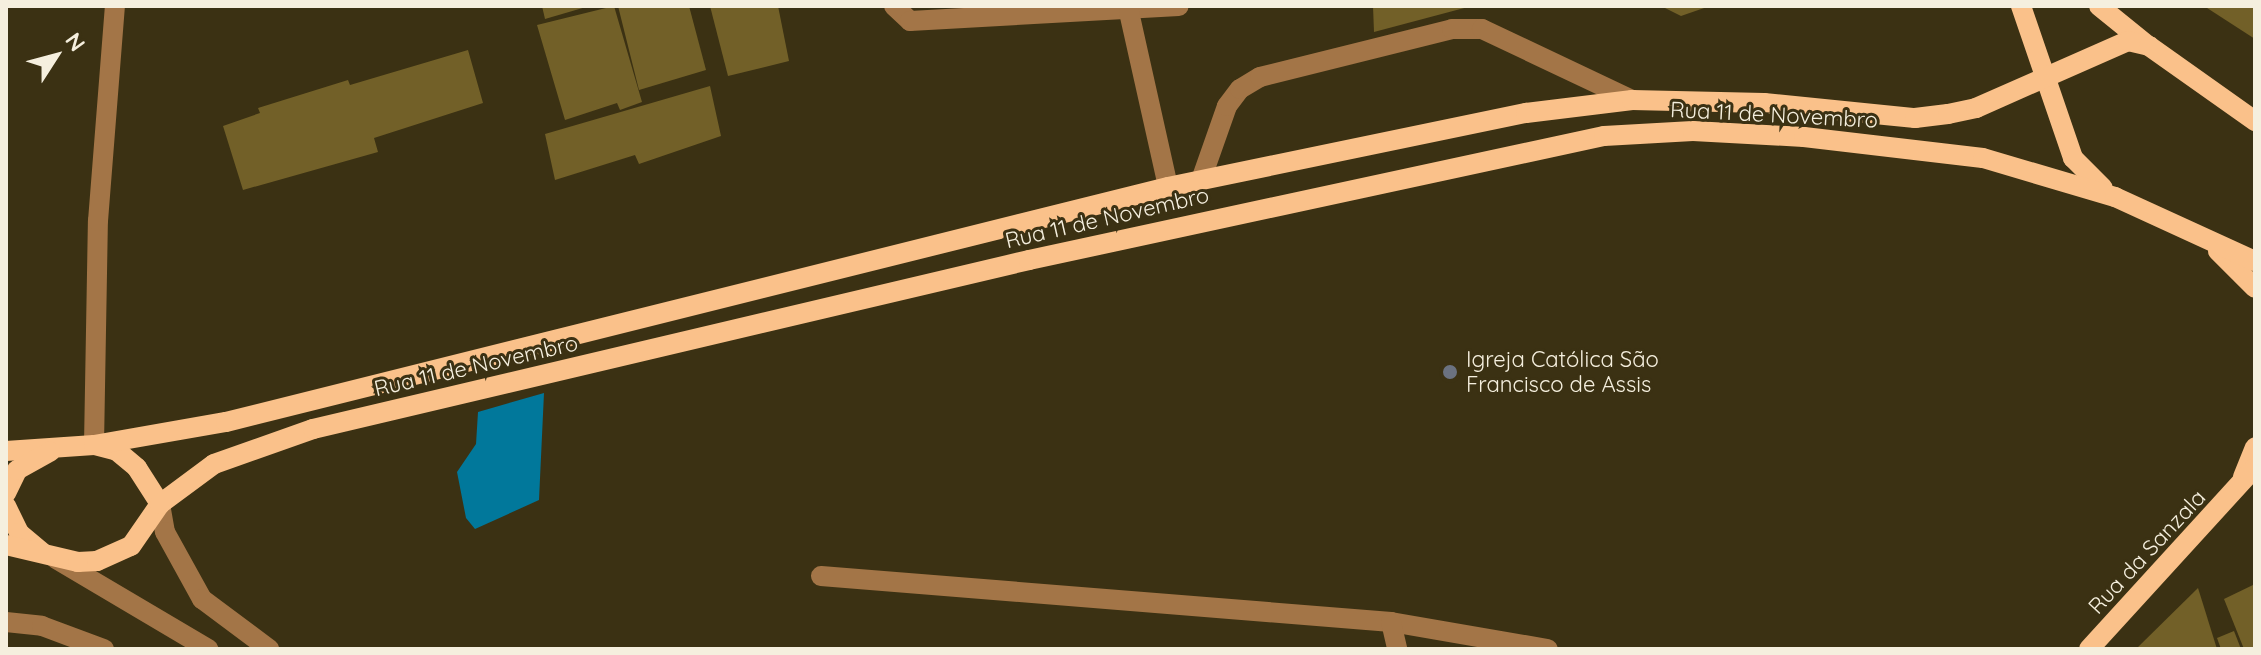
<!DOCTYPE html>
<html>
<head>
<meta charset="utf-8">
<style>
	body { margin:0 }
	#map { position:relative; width:2261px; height:655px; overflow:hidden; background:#3b3113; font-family:Quicksand,sans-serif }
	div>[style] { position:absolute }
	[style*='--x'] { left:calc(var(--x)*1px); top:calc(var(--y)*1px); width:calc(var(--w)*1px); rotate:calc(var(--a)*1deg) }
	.water>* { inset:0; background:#01789b }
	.building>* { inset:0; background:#726028 }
	.minor>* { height:20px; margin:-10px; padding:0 10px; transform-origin:10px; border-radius:10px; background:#a37547 }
	.major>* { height:20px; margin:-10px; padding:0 10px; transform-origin:10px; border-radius:10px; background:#fac18a }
	.dots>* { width:22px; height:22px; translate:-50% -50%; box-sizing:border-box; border:4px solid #3b3113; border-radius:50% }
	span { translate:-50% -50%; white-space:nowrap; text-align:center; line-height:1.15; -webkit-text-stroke:6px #3b3113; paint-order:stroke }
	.street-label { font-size:22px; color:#f5efde }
	.poi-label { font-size:22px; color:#f5efde }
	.left { translate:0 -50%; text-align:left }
	.frame { position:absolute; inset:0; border:8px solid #f5efde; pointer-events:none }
	.north { position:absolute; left:16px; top:16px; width:80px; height:80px; -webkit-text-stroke:6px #3b3113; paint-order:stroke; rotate:54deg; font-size:22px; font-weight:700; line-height:32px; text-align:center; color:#f5efde }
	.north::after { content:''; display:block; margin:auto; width:28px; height:36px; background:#f5efde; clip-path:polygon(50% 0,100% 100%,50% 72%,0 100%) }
</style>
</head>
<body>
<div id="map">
	<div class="water">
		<i style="clip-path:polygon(544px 393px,539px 500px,475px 529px,466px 518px,457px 472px,476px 444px,478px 412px)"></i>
	</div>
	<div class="building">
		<i style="clip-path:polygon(542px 6px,586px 6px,586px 7px,545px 19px)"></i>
		<i style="clip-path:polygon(614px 6px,642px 102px,620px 110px,617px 103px,565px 120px,537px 25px)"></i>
		<i style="clip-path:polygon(618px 6px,689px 6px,706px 70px,639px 90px)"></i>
		<i style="clip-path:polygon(710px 6px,778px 6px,789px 61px,728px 76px)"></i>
		<i style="clip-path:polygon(1373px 6px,1467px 6px,1468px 7px,1374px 32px)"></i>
		<i style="clip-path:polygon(1661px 6px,1707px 6px,1707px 7px,1681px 16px)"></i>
		<i style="clip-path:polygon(2204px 6px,2255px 6px,2255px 39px)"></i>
		<i style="clip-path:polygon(468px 50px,483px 103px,374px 138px,378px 152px,243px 190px,223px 126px,260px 113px,258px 108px,348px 80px,350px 85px)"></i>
		<i style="clip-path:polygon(710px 86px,721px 136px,639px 164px,635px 155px,555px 180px,545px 134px)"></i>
		<i style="clip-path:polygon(2255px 584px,2255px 649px,2244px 649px,2224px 599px)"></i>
		<i style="clip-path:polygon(2198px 588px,2217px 649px,2136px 649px)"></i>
		<i style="clip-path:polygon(2234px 631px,2241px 649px,2221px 649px,2217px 638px)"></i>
	</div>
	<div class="minor">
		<i style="--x:894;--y:6;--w:22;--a:43"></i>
		<i style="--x:910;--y:21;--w:269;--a:-3.2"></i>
		<i style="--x:1129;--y:12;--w:179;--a:77.4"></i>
		<i style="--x:1201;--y:180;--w:78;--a:-70.6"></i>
		<i style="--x:1227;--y:106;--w:21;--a:-53"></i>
		<i style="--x:1240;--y:89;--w:23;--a:-31"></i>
		<i style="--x:1260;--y:77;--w:198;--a:-14"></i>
		<i style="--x:1452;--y:29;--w:30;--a:0"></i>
		<i style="--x:1482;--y:29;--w:166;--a:25.3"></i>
		<i style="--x:94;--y:445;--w:224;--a:-89"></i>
		<i style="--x:98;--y:221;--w:216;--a:-85.5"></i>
		<i style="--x:160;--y:504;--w:28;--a:80"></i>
		<i style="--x:165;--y:532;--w:77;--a:61.1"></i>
		<i style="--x:202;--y:599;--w:84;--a:36.7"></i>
		<i style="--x:56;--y:559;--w:177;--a:30.6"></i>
		<i style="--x:821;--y:576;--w:572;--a:4.61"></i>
		<i style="--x:1391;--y:622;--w:159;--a:9.8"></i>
		<i style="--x:6;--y:622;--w:36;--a:6"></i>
		<i style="--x:42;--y:626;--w:66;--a:20.4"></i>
		<i style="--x:1391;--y:622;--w:28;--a:77"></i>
	</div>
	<div class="major">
		<i style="--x:2021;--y:6;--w:161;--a:71.1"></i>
		<i style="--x:2073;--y:158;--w:42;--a:45"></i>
		<i style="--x:2099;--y:6;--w:60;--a:39"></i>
		<i style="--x:2218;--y:251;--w:52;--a:45"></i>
		<i style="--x:95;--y:445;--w:23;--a:15"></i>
		<i style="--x:117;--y:451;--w:26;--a:40"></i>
		<i style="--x:137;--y:468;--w:43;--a:57.4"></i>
		<i style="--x:6;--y:451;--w:88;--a:-3.9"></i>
		<i style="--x:94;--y:445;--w:134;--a:-9.9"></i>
		<i style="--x:226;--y:422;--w:971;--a:-14.01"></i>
		<i style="--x:1168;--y:187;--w:366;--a:-11.7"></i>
		<i style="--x:1526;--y:113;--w:107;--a:-7"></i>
		<i style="--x:1632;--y:100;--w:132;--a:1.3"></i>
		<i style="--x:1764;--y:103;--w:152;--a:5.7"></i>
		<i style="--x:1915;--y:118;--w:33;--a:-7"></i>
		<i style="--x:1948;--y:114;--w:29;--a:-12"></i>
		<i style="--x:1976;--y:108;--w:166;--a:-23.8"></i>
		<i style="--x:2128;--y:41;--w:22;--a:13"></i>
		<i style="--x:2149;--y:46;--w:130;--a:35.3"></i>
		<i style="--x:2243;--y:477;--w:32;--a:-68"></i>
		<i style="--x:6;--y:493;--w:25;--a:-64"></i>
		<i style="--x:17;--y:470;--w:38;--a:-29"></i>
		<i style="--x:6;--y:506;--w:30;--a:64"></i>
		<i style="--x:19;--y:533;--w:30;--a:40"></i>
		<i style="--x:6;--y:545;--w:74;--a:13.3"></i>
		<i style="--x:78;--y:562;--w:19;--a:-3"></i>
		<i style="--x:97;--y:561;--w:37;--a:-24"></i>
		<i style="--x:131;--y:546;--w:51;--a:-55.4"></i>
		<i style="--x:160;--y:504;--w:67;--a:-36.5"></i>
		<i style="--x:214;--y:464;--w:105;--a:-19.5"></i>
		<i style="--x:313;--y:429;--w:736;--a:-13.28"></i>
		<i style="--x:1029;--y:260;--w:588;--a:-12.17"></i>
		<i style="--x:1604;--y:136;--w:89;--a:-3.2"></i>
		<i style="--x:1693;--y:131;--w:111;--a:3.1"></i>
		<i style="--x:1804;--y:137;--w:180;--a:6.7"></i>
		<i style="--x:1983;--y:158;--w:138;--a:16.5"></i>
		<i style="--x:2115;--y:197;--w:154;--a:24.6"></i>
		<i style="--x:2089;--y:649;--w:246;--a:-47.6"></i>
	</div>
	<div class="dots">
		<i style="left:1450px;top:372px;background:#6b7280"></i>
	</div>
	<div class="street-label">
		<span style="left:1774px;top:115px;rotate:3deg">Rua 11 de Novembro</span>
		<span style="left:1107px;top:218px;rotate:-13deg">Rua 11 de Novembro</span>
		<span style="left:476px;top:366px;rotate:-13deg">Rua 11 de Novembro</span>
		<span style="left:2147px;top:552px;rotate:-47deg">Rua da Sanzala</span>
	</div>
	<div class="poi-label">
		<span class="left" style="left:1466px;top:372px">Igreja Católica São<br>Francisco de Assis</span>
	</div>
	<div class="frame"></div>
	<div class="north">N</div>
</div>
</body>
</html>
